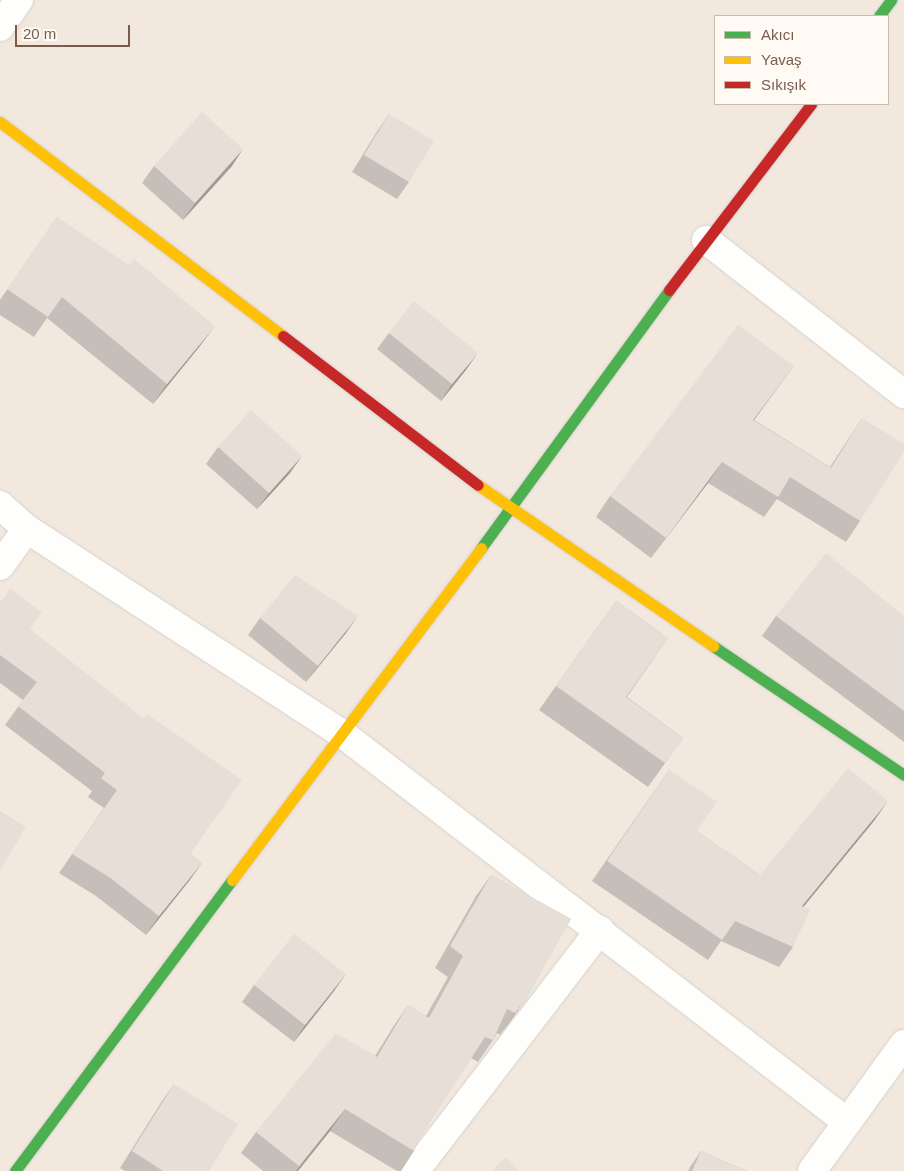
<!DOCTYPE html>
<html>
<head>
<meta charset="utf-8">
<style>
	body { margin:0 }
	#map { position:relative; width:904px; height:1171px; overflow:hidden; background:#f9f5f0; font-family:Arial,sans-serif }
	div>[style] { position:absolute }
	[style*='--x'] { left:calc(var(--x)*1px); top:calc(var(--y)*1px); width:calc(var(--w)*1px); rotate:calc(var(--a)*1deg) }
	.residential>* { inset:0; background:#f2e8de }
	.roads { filter:drop-shadow(0 0 1px #d7d1cb) drop-shadow(0 0 1px #d7d1cb) }
	.street>* { height:28px; margin:-14px; padding:0 14px; transform-origin:14px; border-radius:14px; background:#fefefd }
	.fast>* { height:11px; margin:-5.5px; padding:0 5.5px; transform-origin:5.5px; border-radius:5.5px; background:#4caf50 }
	.slow>* { height:11px; margin:-5.5px; padding:0 5.5px; transform-origin:5.5px; border-radius:5.5px; background:#ffc107 }
	.jam>* { height:11px; margin:-5.5px; padding:0 5.5px; transform-origin:5.5px; border-radius:5.5px; background:#c62828 }
	.wall>* { inset:0; background:#c6bfb9 }
	.shaded-wall>* { inset:0; background:#a19b96 }
	.building>* { inset:0; background:#e6ded7 }
	span { translate:-50% -50%; white-space:nowrap; text-align:center; line-height:1.15; -webkit-text-stroke:5px #fffaf3; paint-order:stroke }
	.legend { position:absolute; left:714px; top:15px; width:175px; height:90px; box-sizing:border-box; background:#fffaf3; border:1px solid #cabbb1; margin:0; padding:6px 9px; list-style:none; font-size:15px; color:#7a5c4d }
	.legend li { display:flex; align-items:center; gap:10px; height:25px }
	.legend b { width:25px; border:1px solid #cabbb1 }
	.scale { position:absolute; left:15px; top:25px; width:115px; height:22px; box-sizing:border-box; border:2px solid #7a5c4d; border-top:0; padding-left:6px; font-size:15px; line-height:18px; white-space:nowrap; color:#7a5c4d; -webkit-text-stroke:4px #fffaf3; paint-order:stroke }
</style>
</head>
<body>
<div id="map">
	<div class="residential">
		<i style="clip-path:polygon(evenodd,0 0,904px 0,904px 1171px,0 1171px,0 0,715px 16px,888px 16px,888px 104px,715px 104px,715px 16px)"></i>
	</div>
	<div class="roads">
		<div class="street">
			<i style="--x:0;--y:27;--w:33;--a:-55"></i>
			<i style="--x:706;--y:240;--w:251;--a:37.9"></i>
			<i style="--x:0;--y:505;--w:36;--a:42"></i>
			<i style="--x:27;--y:529;--w:373;--a:33"></i>
			<i style="--x:340;--y:732;--w:640;--a:37.57"></i>
			<i style="--x:0;--y:566;--w:46;--a:-53.9"></i>
			<i style="--x:415;--y:1171;--w:304;--a:-52.5"></i>
			<i style="--x:812;--y:1171;--w:157;--a:-54.1"></i>
		</div>
		<div class="fast">
			<i style="--x:879;--y:16;--w:20;--a:-53"></i>
			<i style="--x:481;--y:548;--w:319;--a:-53.9"></i>
			<i style="--x:713;--y:646;--w:230;--a:34"></i>
			<i style="--x:15;--y:1171;--w:363;--a:-53.3"></i>
		</div>
		<div class="slow">
			<i style="--x:0;--y:122;--w:355;--a:37.1"></i>
			<i style="--x:478;--y:485;--w:285;--a:34.4"></i>
			<i style="--x:232;--y:880;--w:415;--a:-53.1"></i>
		</div>
		<div class="jam">
			<i style="--x:669;--y:290;--w:234;--a:-52.6"></i>
			<i style="--x:283;--y:336;--w:245;--a:37.4"></i>
		</div>
	</div>
	<div class="wall">
		<i style="clip-path:polygon(389px 114px,409px 182px,397px 199px,352px 172px,378px 130px)"></i>
		<i style="clip-path:polygon(154px 166px,232px 166px,183px 220px,142px 183px)"></i>
		<i style="clip-path:polygon(57px 217px,200px 346px,153px 404px,47px 318px,34px 337px,0 315px,0 300px)"></i>
		<i style="clip-path:polygon(389px 333px,466px 370px,441px 401px,377px 349px)"></i>
		<i style="clip-path:polygon(794px 366px,754px 420px,830px 467px,862px 418px,860px 521px,846px 542px,777px 499px,764px 517px,708px 483px,651px 558px,596px 517px,610px 496px)"></i>
		<i style="clip-path:polygon(218px 447px,290px 473px,257px 509px,206px 464px)"></i>
		<i style="clip-path:polygon(0 601px,30px 629px,190px 854px,202px 863px,189px 881px,146px 935px,96px 896px,59px 873px,104px 808px,88px 797px,92px 791px,5px 725px,23px 700px,0 683px)"></i>
		<i style="clip-path:polygon(616px 601px,668px 638px,627px 697px,683px 738px,648px 787px,539px 710px)"></i>
		<i style="clip-path:polygon(776px 616px,904px 616px,904px 742px,762px 636px)"></i>
		<i style="clip-path:polygon(260px 618px,346px 633px,306px 682px,248px 635px)"></i>
		<i style="clip-path:polygon(669px 770px,697px 831px,760px 875px,874px 821px,803px 907px,793px 947px,779px 967px,721px 941px,708px 960px,592px 881px)"></i>
		<i style="clip-path:polygon(491px 875px,571px 919px,513px 1017px,500px 1035px,497px 1033px,493px 1040px,478px 1062px,471px 1058px,418px 1140px,414px 1151px,401px 1171px,397px 1171px,330px 1131px,298px 1171px,263px 1171px,241px 1153px,256px 1132px,375px 1056px,393px 1027px,408px 1005px,426px 1016px,448px 977px,435px 968px,476px 896px)"></i>
		<i style="clip-path:polygon(346px 974px,334px 991px,294px 1042px,242px 1002px,254px 985px)"></i>
		<i style="clip-path:polygon(174px 1084px,209px 1171px,125px 1171px,120px 1168px,162px 1101px)"></i>
		<i style="clip-path:polygon(701px 1151px,747px 1171px,688px 1171px,690px 1167px)"></i>
	</div>
	<div class="shaded-wall">
		<i style="clip-path:polygon(243px 149px,232px 166px,183px 220px,195px 203px)"></i>
		<i style="clip-path:polygon(215px 326px,200px 346px,153px 404px,167px 384px)"></i>
		<i style="clip-path:polygon(478px 353px,466px 370px,441px 401px,452px 384px)"></i>
		<i style="clip-path:polygon(794px 366px,779px 386px,739px 440px,753px 420px)"></i>
		<i style="clip-path:polygon(302px 456px,290px 473px,257px 509px,269px 493px)"></i>
		<i style="clip-path:polygon(722px 462px,708px 483px,651px 558px,666px 538px)"></i>
		<i style="clip-path:polygon(358px 616px,346px 633px,306px 682px,318px 666px)"></i>
		<i style="clip-path:polygon(888px 801px,874px 821px,787px 927px,802px 906px)"></i>
		<i style="clip-path:polygon(202px 863px,189px 881px,146px 935px,159px 916px)"></i>
		<i style="clip-path:polygon(346px 974px,334px 991px,294px 1042px,305px 1025px)"></i>
		<i style="clip-path:polygon(528px 996px,513px 1017px,500px 1035px,515px 1013px)"></i>
		<i style="clip-path:polygon(345px 1109px,330px 1131px,298px 1171px,296px 1171px)"></i>
	</div>
	<div class="building">
		<i style="clip-path:polygon(202px 112px,243px 149px,195px 203px,154px 166px)"></i>
		<i style="clip-path:polygon(389px 114px,434px 141px,409px 182px,364px 155px)"></i>
		<i style="clip-path:polygon(57px 217px,129px 265px,134px 259px,215px 326px,167px 384px,62px 297px,48px 317px,7px 289px)"></i>
		<i style="clip-path:polygon(414px 301px,478px 353px,452px 384px,389px 333px)"></i>
		<i style="clip-path:polygon(738px 325px,794px 366px,753px 420px,831px 468px,862px 418px,904px 444px,904px 452px,860px 521px,790px 477px,778px 497px,722px 462px,666px 538px,610px 496px)"></i>
		<i style="clip-path:polygon(251px 410px,302px 456px,269px 493px,218px 447px)"></i>
		<i style="clip-path:polygon(826px 553px,904px 616px,904px 711px,776px 616px)"></i>
		<i style="clip-path:polygon(295px 575px,358px 616px,318px 666px,260px 618px)"></i>
		<i style="clip-path:polygon(10px 589px,42px 612px,30px 629px,143px 718px,147px 714px,242px 780px,190px 854px,202px 863px,159px 916px,109px 877px,72px 854px,117px 790px,101px 778px,105px 773px,18px 706px,37px 682px,0 655px,0 601px,1px 602px)"></i>
		<i style="clip-path:polygon(616px 601px,668px 638px,626px 697px,683px 738px,665px 763px,556px 686px)"></i>
		<i style="clip-path:polygon(848px 768px,888px 801px,802px 906px,810px 910px,793px 947px,735px 921px,722px 940px,607px 861px,669px 770px,717px 802px,697px 831px,760px 875px)"></i>
		<i style="clip-path:polygon(0 811px,26px 827px,0 870px)"></i>
		<i style="clip-path:polygon(491px 875px,571px 919px,528px 996px,515px 1013px,507px 1009px,493px 1040px,485px 1037px,418px 1140px,414px 1151px,345px 1109px,299px 1166px,256px 1132px,336px 1033px,377px 1057px,408px 1005px,429px 1018px,463px 956px,450px 946px)"></i>
		<i style="clip-path:polygon(294px 934px,346px 974px,305px 1025px,254px 985px)"></i>
		<i style="clip-path:polygon(174px 1084px,238px 1124px,209px 1171px,163px 1171px,132px 1151px)"></i>
		<i style="clip-path:polygon(701px 1151px,747px 1171px,692px 1171px)"></i>
		<i style="clip-path:polygon(505px 1157px,519px 1171px,492px 1171px)"></i>
	</div>
	<ul class="legend">
	<li><b style="height:6px;background:#4caf50"></b>Akıcı</li>
	<li><b style="height:6px;background:#ffc107"></b>Yavaş</li>
	<li><b style="height:6px;background:#c62828"></b>Sıkışık</li>
	</ul>
	<div class="scale">20 m</div>
</div>
</body>
</html>
